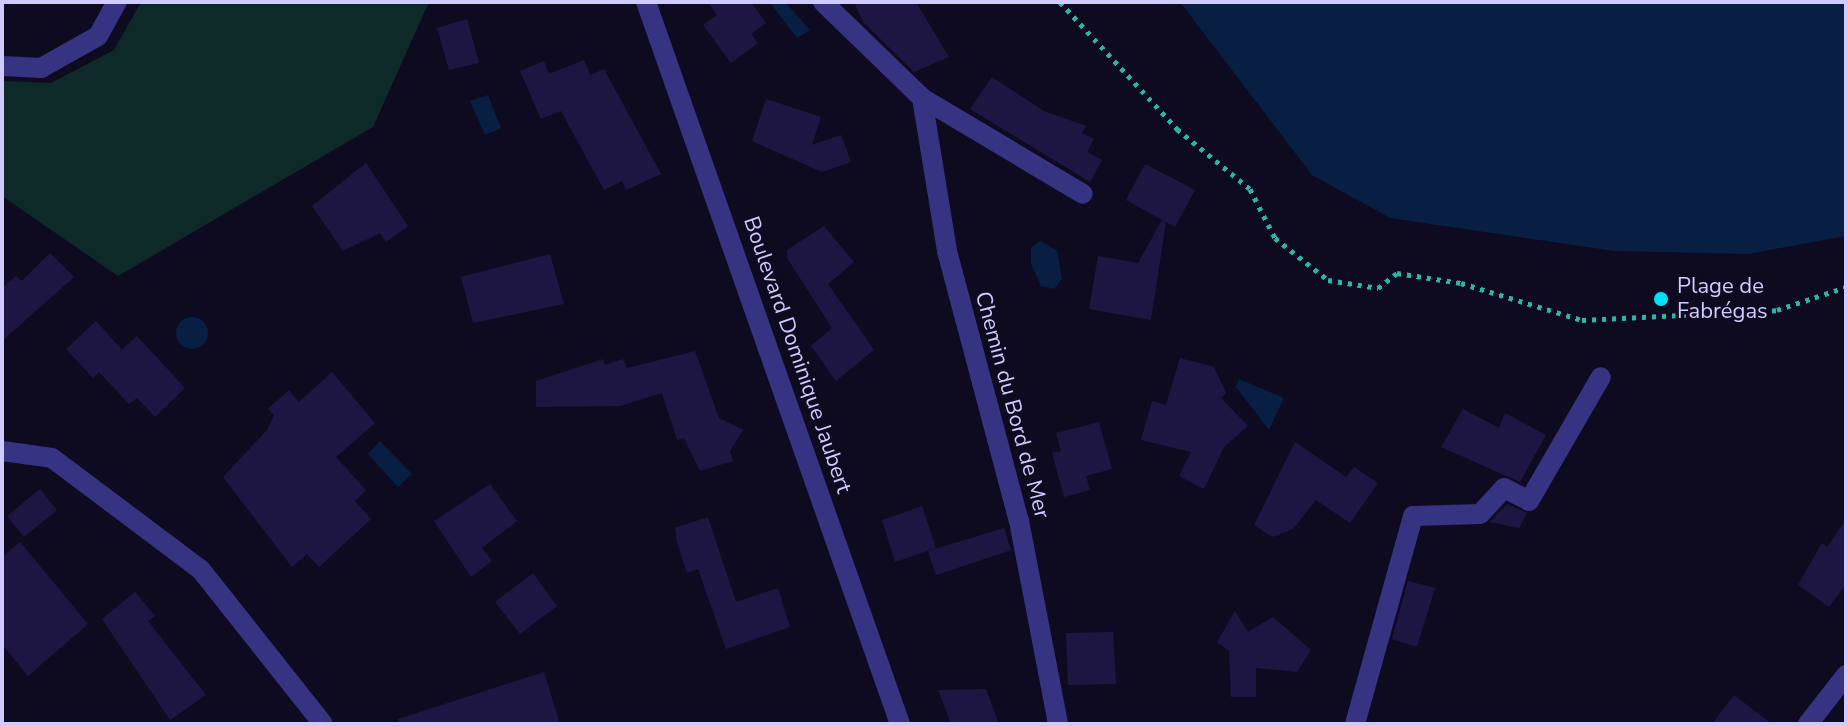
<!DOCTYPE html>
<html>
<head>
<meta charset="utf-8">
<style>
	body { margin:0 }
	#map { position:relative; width:1848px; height:726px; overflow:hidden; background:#0e0b20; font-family:"Nunito Sans",sans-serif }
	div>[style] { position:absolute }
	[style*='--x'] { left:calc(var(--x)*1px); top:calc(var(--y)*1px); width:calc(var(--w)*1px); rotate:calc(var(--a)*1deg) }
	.green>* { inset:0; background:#0e2a28 }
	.water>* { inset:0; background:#081e42 }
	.round { border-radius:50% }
	.building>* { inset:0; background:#1e1642 }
	.path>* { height:5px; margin-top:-2.5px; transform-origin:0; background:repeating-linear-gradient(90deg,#26b7ab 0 4px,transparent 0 10px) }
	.minor>* { height:20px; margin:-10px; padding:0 10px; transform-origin:10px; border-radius:10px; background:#353382 }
	.dots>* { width:22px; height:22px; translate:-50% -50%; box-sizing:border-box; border:4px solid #0e0b20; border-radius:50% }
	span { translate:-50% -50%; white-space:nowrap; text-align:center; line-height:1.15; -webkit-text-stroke:7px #0e0b20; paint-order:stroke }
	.poi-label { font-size:22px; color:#cfcaff }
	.left { translate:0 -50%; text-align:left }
	.street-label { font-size:22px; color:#cfcaff }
	.frame { position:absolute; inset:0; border:4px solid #cfcaff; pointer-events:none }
</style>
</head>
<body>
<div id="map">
	<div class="green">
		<i style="clip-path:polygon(141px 2px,429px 2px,373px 127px,118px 276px,2px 196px,2px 81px,51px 83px,114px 50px)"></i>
	</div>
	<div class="water">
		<i style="clip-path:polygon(785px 2px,810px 30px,797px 38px,770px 3px)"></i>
		<i style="clip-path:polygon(1180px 2px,1846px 2px,1846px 236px,1748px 254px,1614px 251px,1390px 218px,1312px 175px)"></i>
		<i style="clip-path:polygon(488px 95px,501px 128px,485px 135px,470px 101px)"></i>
		<i style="clip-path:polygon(1040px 241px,1057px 250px,1062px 279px,1054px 289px,1041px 286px,1031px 264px,1031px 248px)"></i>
		<i class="round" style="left:176px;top:317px;width:32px;height:32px"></i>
		<i style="clip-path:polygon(1239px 379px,1284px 398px,1269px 430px,1236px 387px)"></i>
		<i style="clip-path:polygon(380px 441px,412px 474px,398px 487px,368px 454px)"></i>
	</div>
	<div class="building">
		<i style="clip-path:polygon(708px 2px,751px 2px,766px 23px,751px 34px,758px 43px,731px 63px,703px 25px,717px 15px)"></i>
		<i style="clip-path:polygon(854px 2px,916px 2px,949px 57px,914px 72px,863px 22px)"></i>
		<i style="clip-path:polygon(467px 19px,479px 63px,449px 70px,437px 28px)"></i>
		<i style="clip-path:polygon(584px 60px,590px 75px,604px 69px,661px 174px,626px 190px,622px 181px,604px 190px,561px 111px,541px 119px,520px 71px,544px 61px,549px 74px)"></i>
		<i style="clip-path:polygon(992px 77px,1044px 111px,1086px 126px,1082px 133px,1094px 139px,1087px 152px,1102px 160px,1090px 182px,970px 109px)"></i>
		<i style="clip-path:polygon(766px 99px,821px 117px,812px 145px,841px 135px,851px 162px,822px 172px,752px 141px)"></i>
		<i style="clip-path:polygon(366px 163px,408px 226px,386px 242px,380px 233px,343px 251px,312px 206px)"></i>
		<i style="clip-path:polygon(1145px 164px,1195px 190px,1175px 227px,1166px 222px,1151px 320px,1089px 309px,1098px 256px,1138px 263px,1162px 220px,1126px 200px)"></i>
		<i style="clip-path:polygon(824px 226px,854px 262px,828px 284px,874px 350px,836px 381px,811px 346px,832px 328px,787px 258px,787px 250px)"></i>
		<i style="clip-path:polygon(50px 253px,74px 277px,2px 341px,2px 288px,16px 276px,22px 281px)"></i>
		<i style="clip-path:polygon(550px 254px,564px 304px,473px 323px,461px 277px)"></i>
		<i style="clip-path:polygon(96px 321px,122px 350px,137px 336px,185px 388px,155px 417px,137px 398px,129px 404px,99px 372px,93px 378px,66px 349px)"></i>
		<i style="clip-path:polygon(695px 351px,719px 418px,743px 430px,730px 451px,733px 461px,700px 471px,684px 438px,677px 440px,662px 393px,620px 406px,536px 407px,536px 381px,603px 359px,605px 365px,623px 359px,627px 368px)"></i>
		<i style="clip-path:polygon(1180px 358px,1214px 367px,1226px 393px,1221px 398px,1248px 426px,1224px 447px,1204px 489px,1179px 476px,1191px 452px,1141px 440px,1152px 401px,1166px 405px)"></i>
		<i style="clip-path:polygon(332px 372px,375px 423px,336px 457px,366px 490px,355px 501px,371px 519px,319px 567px,307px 554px,292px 567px,223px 477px,267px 430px,274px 415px,268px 409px,289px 390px,299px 402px)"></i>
		<i style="clip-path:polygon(1463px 409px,1499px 428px,1505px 413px,1546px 435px,1520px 482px,1441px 447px)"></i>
		<i style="clip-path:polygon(1099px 422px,1112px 469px,1086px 476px,1090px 490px,1064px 497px,1052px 453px,1061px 451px,1056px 433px)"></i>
		<i style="clip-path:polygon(1295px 442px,1346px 477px,1354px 467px,1378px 483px,1350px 523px,1316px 500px,1293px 529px,1272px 537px,1254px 525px)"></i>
		<i style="clip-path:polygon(490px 484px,517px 521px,482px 548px,492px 561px,471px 577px,434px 521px)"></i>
		<i style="clip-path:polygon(40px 489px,57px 510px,24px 537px,7px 516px)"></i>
		<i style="clip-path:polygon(1507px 504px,1527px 513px,1519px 528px,1490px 522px)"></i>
		<i style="clip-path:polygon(922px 506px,936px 548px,895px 562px,882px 520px)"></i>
		<i style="clip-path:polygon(708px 517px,736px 602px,778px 588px,790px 627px,726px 649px,698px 569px,687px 573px,677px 542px,675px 528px)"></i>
		<i style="clip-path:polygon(1846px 520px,1846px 584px,1829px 607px,1798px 585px,1822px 543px,1827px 547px)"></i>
		<i style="clip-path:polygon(1004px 528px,1011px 550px,936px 575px,928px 551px)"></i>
		<i style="clip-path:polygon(20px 542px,88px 624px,28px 676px,2px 644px,2px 557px)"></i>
		<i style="clip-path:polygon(533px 573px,557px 606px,520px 634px,495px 602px)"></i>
		<i style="clip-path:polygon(1408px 581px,1435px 588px,1417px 647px,1392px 639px)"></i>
		<i style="clip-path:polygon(135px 592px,155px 616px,148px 621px,206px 695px,170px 720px,102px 619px)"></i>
		<i style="clip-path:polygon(1235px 611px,1248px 632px,1273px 617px,1311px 650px,1297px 672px,1256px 668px,1256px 697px,1231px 697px,1229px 651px,1217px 642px)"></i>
		<i style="clip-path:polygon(1113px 632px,1116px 684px,1068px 685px,1066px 633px)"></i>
		<i style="clip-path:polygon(544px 672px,560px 724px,399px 724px,398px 719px)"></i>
		<i style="clip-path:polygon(986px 689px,999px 724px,951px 724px,938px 690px)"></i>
		<i style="clip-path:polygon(1734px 695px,1772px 724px,1712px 724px)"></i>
	</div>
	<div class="path">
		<i style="--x:1060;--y:2;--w:173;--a:47.3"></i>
		<i style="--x:1177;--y:129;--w:94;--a:39.4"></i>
		<i style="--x:1250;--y:189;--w:55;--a:63"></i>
		<i style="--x:1275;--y:238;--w:68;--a:38.4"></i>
		<i style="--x:1328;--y:280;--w:51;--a:9.1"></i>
		<i style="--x:1378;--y:288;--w:24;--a:-38"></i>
		<i style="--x:1397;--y:273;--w:65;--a:8.9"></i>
		<i style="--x:1461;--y:283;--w:127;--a:17"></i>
		<i style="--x:1582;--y:320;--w:195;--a:-2.9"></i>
		<i style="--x:1777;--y:310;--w:73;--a:-18.4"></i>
	</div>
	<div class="minor">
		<i style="--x:646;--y:2;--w:765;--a:70.62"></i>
		<i style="--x:823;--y:2;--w:138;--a:44.1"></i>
		<i style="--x:922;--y:98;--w:155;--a:80.7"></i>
		<i style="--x:947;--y:251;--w:279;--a:75.1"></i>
		<i style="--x:1019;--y:521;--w:207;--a:79.1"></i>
		<i style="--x:2;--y:66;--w:39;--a:3"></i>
		<i style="--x:41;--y:68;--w:65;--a:-29.3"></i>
		<i style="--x:98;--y:36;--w:39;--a:-61"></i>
		<i style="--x:922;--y:98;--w:187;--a:30.8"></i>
		<i style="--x:2;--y:451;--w:50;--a:8"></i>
		<i style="--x:52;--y:458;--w:186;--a:36.9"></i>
		<i style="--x:201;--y:570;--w:196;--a:51.6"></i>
		<i style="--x:1355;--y:724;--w:216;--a:-74.4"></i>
		<i style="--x:1413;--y:516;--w:67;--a:-1.7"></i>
		<i style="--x:1480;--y:514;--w:35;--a:-47"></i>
		<i style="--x:1504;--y:488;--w:28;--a:27"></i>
		<i style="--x:1529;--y:501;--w:143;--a:-59.9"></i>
		<i style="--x:1808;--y:724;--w:62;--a:-52.2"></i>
	</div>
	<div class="dots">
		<i style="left:1661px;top:299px;background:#00e1f5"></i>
	</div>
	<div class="poi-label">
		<span class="left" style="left:1677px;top:299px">Plage de<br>Fabrégas</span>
	</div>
	<div class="street-label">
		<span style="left:797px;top:355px;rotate:71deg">Boulevard Dominique Jaubert</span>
		<span style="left:1012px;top:405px;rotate:75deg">Chemin du Bord de Mer</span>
	</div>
	<div class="frame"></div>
</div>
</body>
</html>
